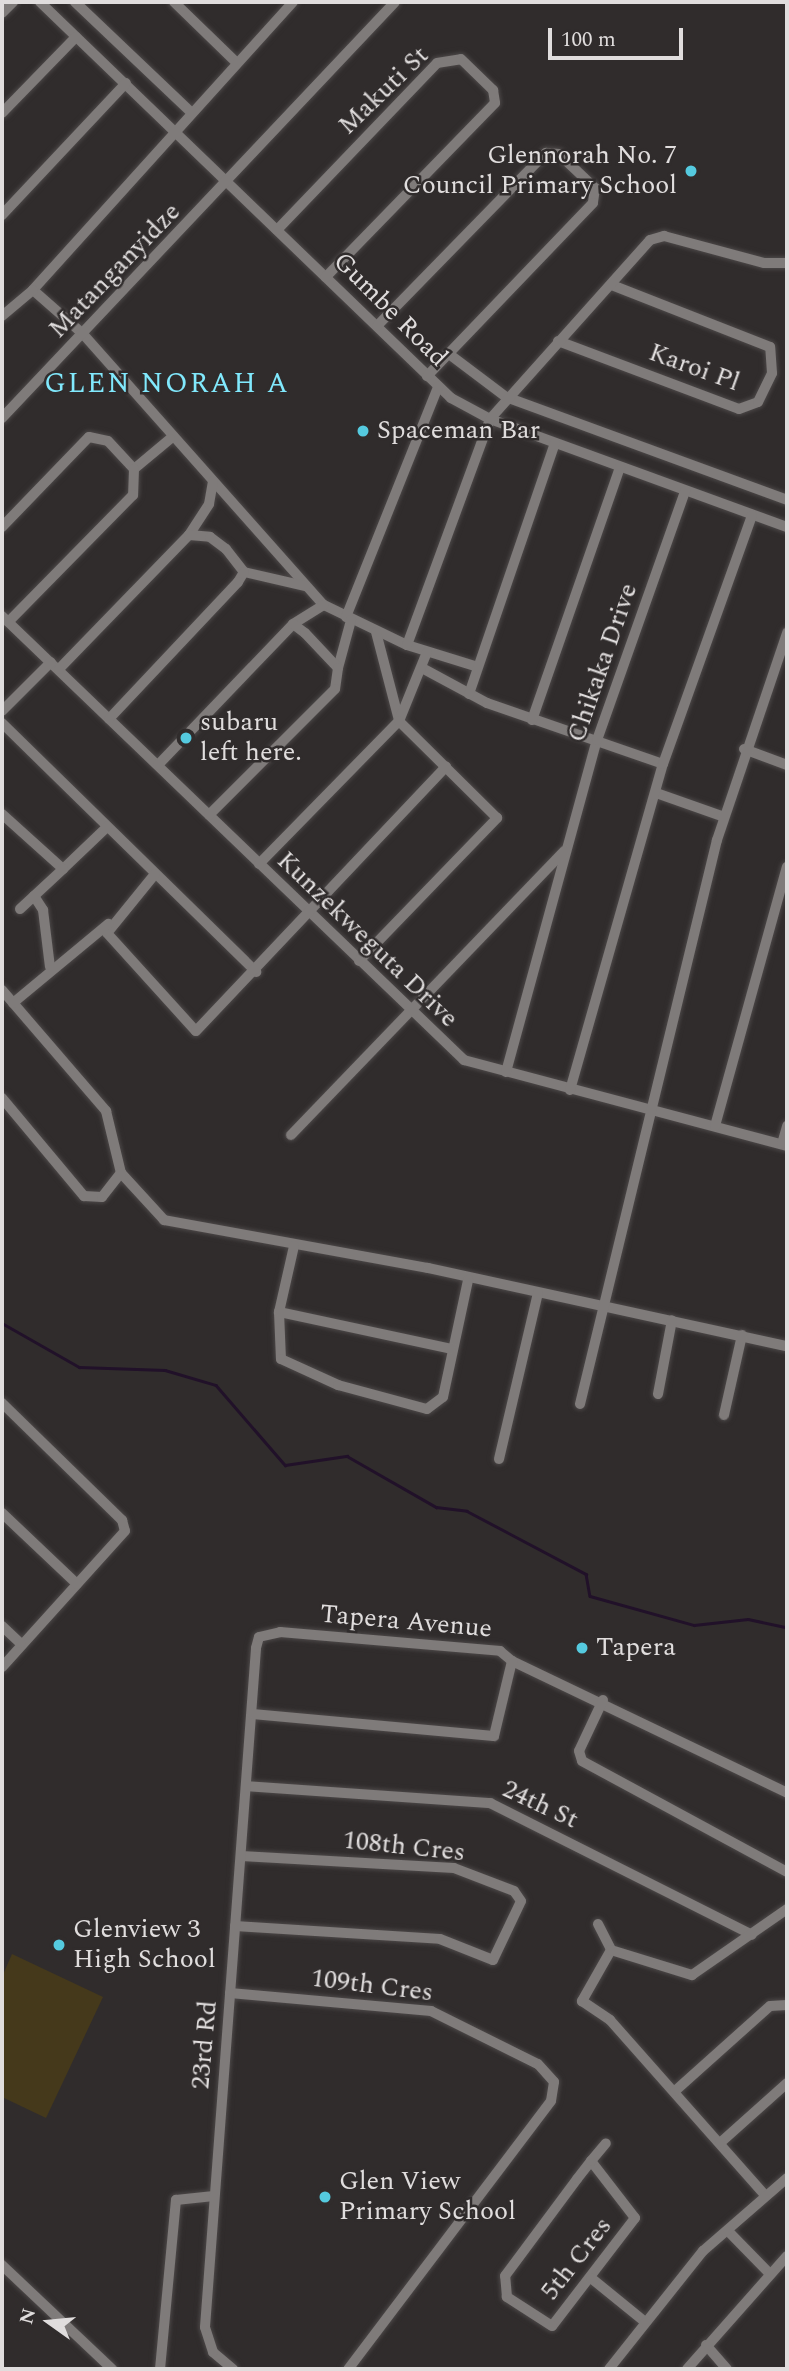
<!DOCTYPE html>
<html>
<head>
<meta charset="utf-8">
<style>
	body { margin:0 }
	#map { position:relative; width:789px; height:2371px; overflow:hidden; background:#302c2c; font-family:Spectral,serif }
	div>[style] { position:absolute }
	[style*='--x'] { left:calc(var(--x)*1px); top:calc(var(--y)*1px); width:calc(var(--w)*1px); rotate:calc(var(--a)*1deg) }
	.green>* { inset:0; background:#45391b }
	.stream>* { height:2.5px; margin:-1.25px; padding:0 1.25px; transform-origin:1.25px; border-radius:1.25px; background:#211129 }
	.roads { filter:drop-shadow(0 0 2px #4c4848) drop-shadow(0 0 2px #4c4848) }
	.minor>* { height:10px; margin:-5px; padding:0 5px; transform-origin:5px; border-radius:5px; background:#7f7b7a }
	.dots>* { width:19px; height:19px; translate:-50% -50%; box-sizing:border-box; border:4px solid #302c2c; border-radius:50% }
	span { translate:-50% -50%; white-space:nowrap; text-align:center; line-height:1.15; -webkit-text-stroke:5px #302c2c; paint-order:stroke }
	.street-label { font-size:26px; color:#e0dddd }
	.poi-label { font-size:26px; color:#e0dddd }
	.right { translate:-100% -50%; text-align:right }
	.left { translate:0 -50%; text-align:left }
	.neighbourhood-label { font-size:28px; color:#81e9fd; letter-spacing:2px }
	.frame { position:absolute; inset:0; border:4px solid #e0dddd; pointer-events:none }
	.north { position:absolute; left:14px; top:2287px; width:70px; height:70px; -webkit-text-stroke:5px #302c2c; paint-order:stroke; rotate:285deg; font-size:19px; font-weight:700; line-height:28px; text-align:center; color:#e0dddd }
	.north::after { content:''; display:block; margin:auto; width:24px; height:32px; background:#e0dddd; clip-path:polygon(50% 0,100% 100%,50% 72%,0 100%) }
	.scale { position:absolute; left:548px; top:28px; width:135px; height:32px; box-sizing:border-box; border:4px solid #e0dddd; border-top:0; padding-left:9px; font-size:21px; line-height:24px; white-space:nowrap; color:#e0dddd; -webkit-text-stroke:5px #302c2c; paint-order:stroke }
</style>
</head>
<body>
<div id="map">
	<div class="green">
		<i style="clip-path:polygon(12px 1954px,103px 1997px,46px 2118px,2px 2097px,2px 1977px)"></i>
	</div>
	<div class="stream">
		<i style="--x:2;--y:1323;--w:89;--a:29.7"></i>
		<i style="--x:79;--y:1367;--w:86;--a:2"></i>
		<i style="--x:165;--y:1370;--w:53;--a:16.4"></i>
		<i style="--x:216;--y:1385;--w:106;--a:49.2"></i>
		<i style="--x:285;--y:1465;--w:63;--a:-8.3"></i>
		<i style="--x:347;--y:1456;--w:103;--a:29.8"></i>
		<i style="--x:436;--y:1507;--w:31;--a:7"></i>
		<i style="--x:467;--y:1511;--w:135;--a:27.9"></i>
		<i style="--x:586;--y:1574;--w:22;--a:80"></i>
		<i style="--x:590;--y:1596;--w:108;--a:15.6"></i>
		<i style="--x:694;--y:1625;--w:54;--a:-6.3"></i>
		<i style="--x:748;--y:1619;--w:40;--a:12"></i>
	</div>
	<div class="roads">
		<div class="minor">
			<i style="--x:40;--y:2;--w:571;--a:43.94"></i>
			<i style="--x:451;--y:398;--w:44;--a:28.3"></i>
			<i style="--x:490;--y:419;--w:316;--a:20"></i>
			<i style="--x:75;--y:2;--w:158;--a:43.5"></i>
			<i style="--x:174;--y:2;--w:86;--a:44.1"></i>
			<i style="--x:293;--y:2;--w:388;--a:132.1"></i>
			<i style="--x:33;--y:290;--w:67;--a:41.3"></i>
			<i style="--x:83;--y:334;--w:363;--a:48.4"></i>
			<i style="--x:324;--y:605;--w:92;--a:25.7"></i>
			<i style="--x:407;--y:645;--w:71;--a:17.2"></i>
			<i style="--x:2;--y:13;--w:16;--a:-45"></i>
			<i style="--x:2;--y:113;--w:106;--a:-45.8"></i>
			<i style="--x:2;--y:215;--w:181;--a:-46.8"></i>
			<i style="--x:277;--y:230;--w:231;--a:-46.2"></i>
			<i style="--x:437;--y:63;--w:24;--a:-9"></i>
			<i style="--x:461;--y:59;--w:45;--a:44.1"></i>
			<i style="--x:493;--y:90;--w:13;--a:81"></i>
			<i style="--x:495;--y:103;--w:243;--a:134.2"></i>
			<i style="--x:2;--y:316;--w:40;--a:-40"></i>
			<i style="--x:377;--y:326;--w:242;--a:-45.7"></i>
			<i style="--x:546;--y:153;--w:13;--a:4"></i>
			<i style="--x:559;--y:154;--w:50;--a:43.4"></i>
			<i style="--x:595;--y:188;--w:15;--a:98"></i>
			<i style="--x:593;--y:203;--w:240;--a:133.8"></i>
			<i style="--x:558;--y:341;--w:193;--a:20.6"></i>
			<i style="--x:739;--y:409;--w:20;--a:-20"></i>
			<i style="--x:758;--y:402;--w:32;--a:-64"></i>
			<i style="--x:772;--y:373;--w:26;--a:-94"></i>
			<i style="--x:770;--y:347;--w:170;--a:-158.6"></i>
			<i style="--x:449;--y:354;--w:71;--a:37"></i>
			<i style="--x:506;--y:397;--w:299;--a:20.1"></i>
			<i style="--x:2;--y:418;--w:572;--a:-46.63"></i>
			<i style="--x:134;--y:469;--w:47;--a:-39.8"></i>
			<i style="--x:2;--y:527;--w:125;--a:-46"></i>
			<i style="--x:89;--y:437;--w:19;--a:12"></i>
			<i style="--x:108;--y:441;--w:38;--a:47"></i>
			<i style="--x:134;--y:469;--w:26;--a:92"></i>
			<i style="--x:133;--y:495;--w:178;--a:134.5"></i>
			<i style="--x:189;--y:535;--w:37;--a:-57"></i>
			<i style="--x:209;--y:504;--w:23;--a:-80"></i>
			<i style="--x:244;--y:572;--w:63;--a:12.9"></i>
			<i style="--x:2;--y:616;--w:641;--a:43.86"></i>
			<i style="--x:464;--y:1060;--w:334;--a:14.9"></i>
			<i style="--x:346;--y:617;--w:248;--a:-68.2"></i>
			<i style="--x:293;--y:624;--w:36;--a:-32"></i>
			<i style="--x:376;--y:632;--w:91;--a:75.4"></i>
			<i style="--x:407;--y:645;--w:241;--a:-69.8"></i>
			<i style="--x:490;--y:419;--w:240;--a:-48.2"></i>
			<i style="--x:650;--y:240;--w:15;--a:-16"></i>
			<i style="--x:664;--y:236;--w:104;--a:15.1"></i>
			<i style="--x:764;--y:263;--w:23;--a:0"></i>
			<i style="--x:338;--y:668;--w:50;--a:-74.8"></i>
			<i style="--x:422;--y:668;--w:74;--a:28.3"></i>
			<i style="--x:487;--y:703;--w:186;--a:19.1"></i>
			<i style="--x:59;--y:669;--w:187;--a:-45.9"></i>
			<i style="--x:189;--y:535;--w:21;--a:5"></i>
			<i style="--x:210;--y:537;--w:20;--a:37"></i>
			<i style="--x:226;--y:549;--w:29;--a:52"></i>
			<i style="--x:244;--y:572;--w:12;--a:121"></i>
			<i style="--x:238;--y:582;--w:188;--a:133.3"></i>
			<i style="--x:469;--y:694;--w:265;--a:-71.1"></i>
			<i style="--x:2;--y:711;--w:69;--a:-45"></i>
			<i style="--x:532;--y:720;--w:268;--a:-70.8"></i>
			<i style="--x:2;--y:723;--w:356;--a:44.4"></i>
			<i style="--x:744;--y:749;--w:46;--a:20.4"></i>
			<i style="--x:158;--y:765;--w:195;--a:-46.2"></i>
			<i style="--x:293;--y:624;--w:15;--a:37"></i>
			<i style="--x:305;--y:633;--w:48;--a:46.7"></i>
			<i style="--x:338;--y:668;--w:21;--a:98"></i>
			<i style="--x:335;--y:689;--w:178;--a:135"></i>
			<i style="--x:656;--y:793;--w:72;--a:19.4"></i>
			<i style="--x:2;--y:814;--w:82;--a:42"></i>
			<i style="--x:63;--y:869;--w:61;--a:-43.7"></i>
			<i style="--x:259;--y:864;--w:200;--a:-45.6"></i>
			<i style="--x:399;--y:721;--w:74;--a:-67.9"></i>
			<i style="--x:155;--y:874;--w:76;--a:129.1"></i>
			<i style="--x:107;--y:933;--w:132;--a:47.8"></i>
			<i style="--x:196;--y:1031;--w:364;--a:-46.6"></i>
			<i style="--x:34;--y:896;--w:17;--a:57"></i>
			<i style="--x:43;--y:910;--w:57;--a:83"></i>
			<i style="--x:20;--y:909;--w:59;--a:-42.9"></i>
			<i style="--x:359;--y:961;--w:199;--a:-46"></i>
			<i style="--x:497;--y:818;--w:138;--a:-135.3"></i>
			<i style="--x:2;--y:990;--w:160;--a:49.3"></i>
			<i style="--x:106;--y:1111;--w:64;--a:76.4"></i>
			<i style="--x:121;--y:1173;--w:64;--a:47.5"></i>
			<i style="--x:164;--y:1220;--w:268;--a:10.3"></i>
			<i style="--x:428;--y:1268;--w:367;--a:12.3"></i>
			<i style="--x:13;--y:1003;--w:124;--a:-39.7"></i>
			<i style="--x:506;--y:1072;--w:344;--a:-74.7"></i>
			<i style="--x:597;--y:740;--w:264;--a:-70.5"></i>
			<i style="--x:570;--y:1090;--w:339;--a:-74.1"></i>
			<i style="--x:663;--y:764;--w:264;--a:-70.3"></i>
			<i style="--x:2;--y:1098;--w:128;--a:50.1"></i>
			<i style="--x:84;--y:1196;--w:18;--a:3"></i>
			<i style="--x:102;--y:1197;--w:31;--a:-52"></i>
			<i style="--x:715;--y:1126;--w:269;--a:-74.5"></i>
			<i style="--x:291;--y:1135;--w:394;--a:-46.1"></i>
			<i style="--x:782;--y:1144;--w:19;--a:-74"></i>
			<i style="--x:294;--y:1246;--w:68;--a:102.8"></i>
			<i style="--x:279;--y:1312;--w:47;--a:87.6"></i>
			<i style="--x:281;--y:1359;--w:63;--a:24.5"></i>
			<i style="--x:338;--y:1385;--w:92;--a:15.1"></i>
			<i style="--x:427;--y:1409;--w:20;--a:-37"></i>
			<i style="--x:443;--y:1397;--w:120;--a:-77.9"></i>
			<i style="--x:279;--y:1312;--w:176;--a:12.1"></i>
			<i style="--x:658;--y:1394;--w:75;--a:-79.3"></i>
			<i style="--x:2;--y:1403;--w:168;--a:44.3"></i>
			<i style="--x:122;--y:1520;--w:11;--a:75"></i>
			<i style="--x:125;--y:1531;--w:183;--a:132.1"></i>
			<i style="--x:580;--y:1404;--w:580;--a:-76.35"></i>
			<i style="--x:717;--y:840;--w:219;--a:-71.3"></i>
			<i style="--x:724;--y:1415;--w:82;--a:-77.3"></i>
			<i style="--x:499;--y:1459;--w:171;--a:-76.8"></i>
			<i style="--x:2;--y:1513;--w:103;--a:43.4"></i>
			<i style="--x:2;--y:1626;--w:25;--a:43"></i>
			<i style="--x:512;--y:1661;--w:305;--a:25.6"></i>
			<i style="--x:603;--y:1700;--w:56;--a:115.2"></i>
			<i style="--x:579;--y:1751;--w:10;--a:73"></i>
			<i style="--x:582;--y:1761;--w:233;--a:28.4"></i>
			<i style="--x:246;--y:1786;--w:245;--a:4"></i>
			<i style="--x:490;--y:1803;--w:293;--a:26.7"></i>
			<i style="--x:598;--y:1924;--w:29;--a:63"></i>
			<i style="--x:235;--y:1926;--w:205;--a:3.6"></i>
			<i style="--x:440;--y:1939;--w:57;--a:21.6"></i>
			<i style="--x:493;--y:1960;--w:65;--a:-64.6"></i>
			<i style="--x:521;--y:1901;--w:12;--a:-125"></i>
			<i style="--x:514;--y:1891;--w:64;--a:-159"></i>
			<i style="--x:454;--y:1868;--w:213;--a:-176.8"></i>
			<i style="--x:611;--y:1950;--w:59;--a:119.6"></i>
			<i style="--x:582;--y:2001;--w:34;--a:34"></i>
			<i style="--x:610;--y:2020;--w:234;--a:48.5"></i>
			<i style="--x:611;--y:1950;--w:85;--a:17.2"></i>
			<i style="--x:692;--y:1975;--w:116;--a:-34.8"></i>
			<i style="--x:230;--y:1993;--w:202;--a:5.1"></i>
			<i style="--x:431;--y:2011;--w:119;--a:26.4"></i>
			<i style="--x:538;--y:2064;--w:24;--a:48"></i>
			<i style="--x:554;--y:2082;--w:19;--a:99"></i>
			<i style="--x:551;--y:2101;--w:336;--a:127.1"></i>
			<i style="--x:675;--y:2091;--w:127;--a:-41.8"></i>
			<i style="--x:770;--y:2006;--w:17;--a:-3"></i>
			<i style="--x:720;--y:2143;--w:90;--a:-41.8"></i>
			<i style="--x:591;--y:2161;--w:72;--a:52.3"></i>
			<i style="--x:635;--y:2218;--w:136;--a:127.5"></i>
			<i style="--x:552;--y:2326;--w:54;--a:-147.2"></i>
			<i style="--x:507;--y:2297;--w:21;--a:-95"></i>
			<i style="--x:505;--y:2276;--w:121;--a:-53.4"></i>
			<i style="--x:577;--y:2179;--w:23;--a:-52"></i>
			<i style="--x:591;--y:2161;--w:23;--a:-50"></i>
			<i style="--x:729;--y:2232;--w:57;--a:45.7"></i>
			<i style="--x:2;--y:2265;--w:151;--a:43.4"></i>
			<i style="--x:591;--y:2278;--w:68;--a:39.1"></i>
			<i style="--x:706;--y:2345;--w:32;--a:49"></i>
			<i style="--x:160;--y:2369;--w:170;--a:-84.6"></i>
			<i style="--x:176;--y:2200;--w:38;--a:-6"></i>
			<i style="--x:233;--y:2369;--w:26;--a:-140"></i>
			<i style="--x:213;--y:2352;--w:26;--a:-108"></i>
			<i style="--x:205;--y:2327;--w:681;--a:-85.7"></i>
			<i style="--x:256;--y:1648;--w:11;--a:-75"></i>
			<i style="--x:259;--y:1637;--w:22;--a:-13"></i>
			<i style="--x:280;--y:1632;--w:221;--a:4.9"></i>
			<i style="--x:500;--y:1651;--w:16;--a:40"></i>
			<i style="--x:512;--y:1661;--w:77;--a:103.5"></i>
			<i style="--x:494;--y:1736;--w:243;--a:-174.8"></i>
			<i style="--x:609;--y:2369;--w:151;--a:-51.5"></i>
			<i style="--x:703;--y:2251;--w:111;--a:-41"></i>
			<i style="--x:687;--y:2369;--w:151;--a:-48.5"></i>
		</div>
	</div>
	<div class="dots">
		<i style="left:691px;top:171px;background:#55cadf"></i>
		<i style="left:363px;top:431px;background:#55cadf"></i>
		<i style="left:186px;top:738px;background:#55cadf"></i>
		<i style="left:582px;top:1648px;background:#55cadf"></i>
		<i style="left:59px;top:1945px;background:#55cadf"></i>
		<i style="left:325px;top:2197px;background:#55cadf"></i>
	</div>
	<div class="street-label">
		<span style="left:384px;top:91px;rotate:-44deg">Makuti St</span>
		<span style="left:115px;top:271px;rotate:-46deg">Matanganyidze</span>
		<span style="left:390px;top:310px;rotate:45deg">Gumbe Road</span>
		<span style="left:694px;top:368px;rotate:20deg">Karoi Pl</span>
		<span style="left:603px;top:663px;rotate:-71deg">Chikaka Drive</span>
		<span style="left:367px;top:940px;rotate:44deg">Kunzekweguta Drive</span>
		<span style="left:406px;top:1622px;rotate:5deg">Tapera Avenue</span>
		<span style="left:540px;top:1805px;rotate:25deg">24th St</span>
		<span style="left:404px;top:1847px;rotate:6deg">108th Cres</span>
		<span style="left:372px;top:1986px;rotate:7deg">109th Cres</span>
		<span style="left:205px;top:2045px;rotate:-85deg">23rd Rd</span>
		<span style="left:577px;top:2259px;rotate:-52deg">5th Cres</span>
	</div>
	<div class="poi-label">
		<span class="right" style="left:677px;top:171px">Glennorah No. 7<br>Council Primary School</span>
		<span class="left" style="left:377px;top:431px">Spaceman Bar</span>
		<span class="left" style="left:200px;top:738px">subaru<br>left here.</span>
		<span class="left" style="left:596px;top:1648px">Tapera</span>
		<span class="left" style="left:73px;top:1945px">Glenview 3<br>High School</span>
		<span class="left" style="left:339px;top:2197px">Glen View<br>Primary School</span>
	</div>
	<div class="neighbourhood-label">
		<span style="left:167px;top:384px">GLEN NORAH A</span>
	</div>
	<div class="frame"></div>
	<div class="north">N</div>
	<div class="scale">100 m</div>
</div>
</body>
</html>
